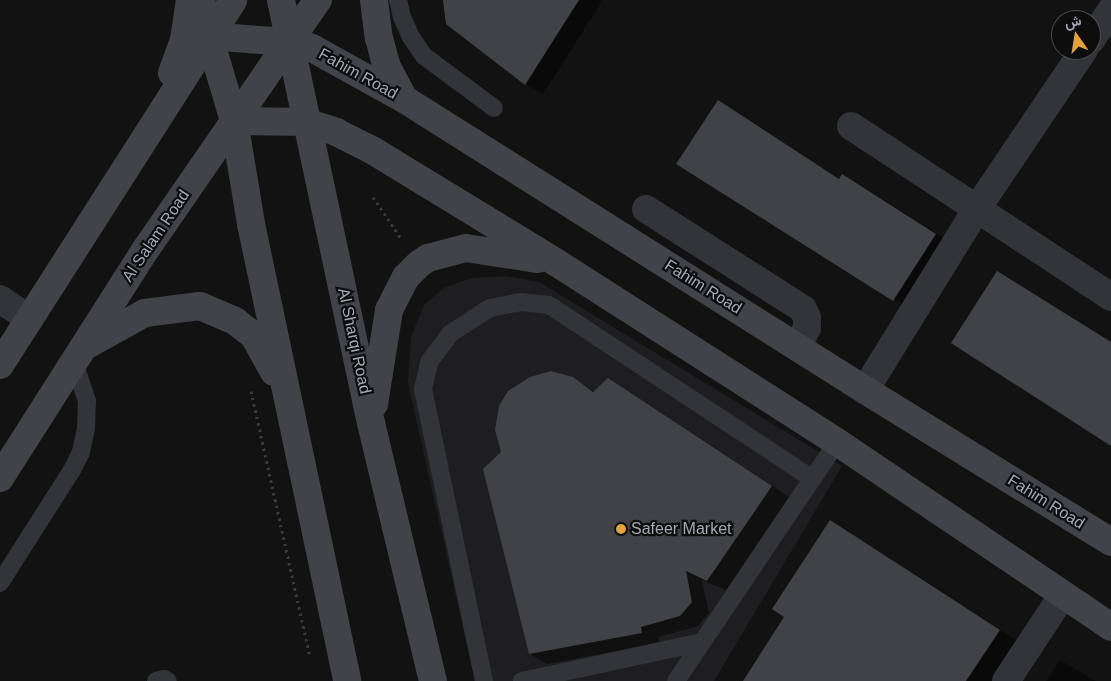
<!DOCTYPE html>
<html>
<head>
<meta charset="utf-8">
<style>
	body { margin:0 }
	#map { position:relative; width:1111px; height:681px; overflow:hidden; background:#121213; font-family:Arial,Vazirmatn,sans-serif }
	div>[style] { position:absolute }
	[style*='--x'] { left:calc(var(--x)*1px); top:calc(var(--y)*1px); width:calc(var(--w)*1px); rotate:calc(var(--a)*1deg) }
	.built>* { inset:0; background:#1e1e20 }
	.shadow>* { inset:0; background:#0007 }
	.building>* { inset:0; background:#414246 }
	.path>* { height:3px; margin-top:-1.5px; transform-origin:0; background:repeating-linear-gradient(90deg,#393b3f 0 2.5px,transparent 0 6.5px) }
	.lane>* { height:18px; margin:-9px; padding:0 9px; transform-origin:9px; border-radius:9px; background:#333438 }
	.street>* { height:28px; margin:-14px; padding:0 14px; transform-origin:14px; border-radius:14px; background:#333438 }
	.secondary>* { height:28px; margin:-14px; padding:0 14px; transform-origin:14px; border-radius:14px; background:#414348 }
	.dots>* { width:14px; height:14px; translate:-50% -50%; box-sizing:border-box; border:2px solid #0d0d0e; border-radius:50% }
	span { translate:-50% -50%; white-space:nowrap; text-align:center; line-height:1.15; -webkit-text-stroke:4.5px #0d0d0e; paint-order:stroke }
	.street-label { font-size:16px; color:#a4a9b3 }
	.poi-label { font-size:16px; color:#a4a9b3 }
	.left { translate:0 -50%; text-align:left }
	.north { position:absolute; left:1051px; top:10px; width:50px; height:50px; box-sizing:border-box; background:#0d0d0e; border:1px solid #494b50; border-radius:50%; rotate:347deg; font-size:14px; font-weight:700; line-height:20px; text-align:center; color:#a4a9b3 }
	.north::after { content:''; display:block; margin:auto; width:18px; height:22px; background:#e5a138; clip-path:polygon(50% 0,100% 100%,50% 72%,0 100%) }
</style>
</head>
<body>
<div id="map">
	<div class="built">
		<i style="clip-path:polygon(506px 276px,539px 282px,842px 466px,714px 681px,475px 681px,408px 383px,411px 337px,424px 305px,444px 288px,471px 278px)"></i>
	</div>
	<div class="shadow">
		<i style="clip-path:polygon(444px 0,603px 0,543px 94px,526px 84px)"></i>
		<i style="clip-path:polygon(718px 102px,840px 179px,843px 176px,868px 190px,961px 249px,919px 314px,677px 163px)"></i>
		<i style="clip-path:polygon(573px 379px,595px 392px,626px 390px,789px 497px,726px 590px,702px 580px,709px 613px,698px 626px,658px 637px,659px 643px,547px 664px,530px 654px,503px 452px)"></i>
		<i style="clip-path:polygon(830px 522px,1029px 648px,1007px 681px,744px 681px,786px 617px)"></i>
		<i style="clip-path:polygon(1060px 660px,1096px 681px,1046px 681px)"></i>
	</div>
	<div class="building">
		<i style="clip-path:polygon(443px 0,579px 0,525px 85px,446px 24px)"></i>
		<i style="clip-path:polygon(718px 100px,839px 179px,842px 174px,936px 234px,893px 301px,676px 164px)"></i>
		<i style="clip-path:polygon(997px 271px,1111px 342px,1111px 446px,951px 343px)"></i>
		<i style="clip-path:polygon(551px 371px,573px 377px,593px 392px,608px 378px,772px 486px,707px 581px,686px 571px,692px 602px,680px 616px,641px 627px,642px 633px,529px 654px,483px 469px,501px 452px,495px 430px,499px 406px,508px 391px,530px 377px)"></i>
		<i style="clip-path:polygon(830px 520px,1000px 630px,966px 681px,743px 681px,784px 617px,772px 609px)"></i>
	</div>
	<div class="path">
		<i style="--x:373;--y:197;--w:52;--a:56"></i>
		<i style="--x:251;--y:391;--w:273;--a:77.5"></i>
	</div>
	<div class="lane">
		<i style="--x:398;--y:0;--w:17;--a:77"></i>
		<i style="--x:402;--y:17;--w:22;--a:66"></i>
		<i style="--x:411;--y:37;--w:23;--a:56"></i>
		<i style="--x:424;--y:56;--w:87;--a:36.6"></i>
		<i style="--x:0;--y:583;--w:134;--a:-57.5"></i>
		<i style="--x:72;--y:470;--w:20;--a:-63"></i>
		<i style="--x:81;--y:452;--w:25;--a:-78"></i>
		<i style="--x:86;--y:428;--w:27;--a:-88"></i>
		<i style="--x:87;--y:401;--w:41;--a:-108.4"></i>
		<i style="--x:156;--y:681;--w:8;--a:-14"></i>
		<i style="--x:164;--y:679;--w:4;--a:27"></i>
		<i style="--x:484;--y:681;--w:298;--a:-101.8"></i>
		<i style="--x:423;--y:389;--w:28;--a:-77"></i>
		<i style="--x:429;--y:362;--w:36;--a:-53"></i>
		<i style="--x:451;--y:333;--w:46;--a:-32.7"></i>
		<i style="--x:490;--y:308;--w:31;--a:-11"></i>
		<i style="--x:520;--y:302;--w:29;--a:6"></i>
		<i style="--x:549;--y:305;--w:316;--a:33.4"></i>
		<i style="--x:522;--y:681;--w:184;--a:-12.2"></i>
		<i style="--x:676;--y:681;--w:288;--a:-56"></i>
	</div>
	<div class="street">
		<i style="--x:1091;--y:40;--w:36;--a:-56"></i>
		<i style="--x:851;--y:126;--w:311;--a:33.3"></i>
		<i style="--x:646;--y:209;--w:186;--a:32.5"></i>
		<i style="--x:803;--y:309;--w:10;--a:66"></i>
		<i style="--x:807;--y:318;--w:10;--a:90"></i>
		<i style="--x:807;--y:328;--w:21;--a:118"></i>
		<i style="--x:0;--y:299;--w:36;--a:34"></i>
		<i style="--x:865;--y:390;--w:211;--a:-58.3"></i>
		<i style="--x:976;--y:210;--w:193;--a:-56"></i>
		<i style="--x:1006;--y:681;--w:102;--a:-56.6"></i>
	</div>
	<div class="secondary">
		<i style="--x:201;--y:0;--w:37;--a:77"></i>
		<i style="--x:209;--y:36;--w:89;--a:73.6"></i>
		<i style="--x:234;--y:121;--w:104;--a:80.6"></i>
		<i style="--x:251;--y:224;--w:467;--a:78.1"></i>
		<i style="--x:281;--y:0;--w:432;--a:78"></i>
		<i style="--x:371;--y:423;--w:265;--a:76.5"></i>
		<i style="--x:374;--y:0;--w:38;--a:83"></i>
		<i style="--x:379;--y:38;--w:30;--a:75"></i>
		<i style="--x:387;--y:67;--w:36;--a:62"></i>
		<i style="--x:209;--y:36;--w:89;--a:4.5"></i>
		<i style="--x:298;--y:43;--w:15;--a:20"></i>
		<i style="--x:312;--y:48;--w:105;--a:29"></i>
		<i style="--x:404;--y:99;--w:545;--a:32.26"></i>
		<i style="--x:865;--y:390;--w:289;--a:31.7"></i>
		<i style="--x:172;--y:73;--w:35;--a:-70"></i>
		<i style="--x:184;--y:40;--w:40;--a:-81.5"></i>
		<i style="--x:234;--y:121;--w:72;--a:0.8"></i>
		<i style="--x:306;--y:122;--w:32;--a:18"></i>
		<i style="--x:336;--y:132;--w:40;--a:26.6"></i>
		<i style="--x:372;--y:150;--w:217;--a:31.4"></i>
		<i style="--x:557;--y:263;--w:332;--a:32.6"></i>
		<i style="--x:837;--y:442;--w:331;--a:34"></i>
		<i style="--x:87;--y:345;--w:66;--a:-28.9"></i>
		<i style="--x:145;--y:313;--w:55;--a:-7.3"></i>
		<i style="--x:200;--y:306;--w:38;--a:23"></i>
		<i style="--x:235;--y:321;--w:24;--a:38"></i>
		<i style="--x:254;--y:336;--w:41;--a:60.9"></i>
		<i style="--x:0;--y:365;--w:433;--a:-57.4"></i>
		<i style="--x:374;--y:404;--w:95;--a:-80.9"></i>
		<i style="--x:389;--y:310;--w:37;--a:-63"></i>
		<i style="--x:406;--y:277;--w:18;--a:-45"></i>
		<i style="--x:419;--y:264;--w:11;--a:-34"></i>
		<i style="--x:428;--y:258;--w:39;--a:-15"></i>
		<i style="--x:466;--y:248;--w:73;--a:8.7"></i>
		<i style="--x:0;--y:478;--w:272;--a:-57.5"></i>
		<i style="--x:146;--y:249;--w:303;--a:-55.4"></i>
	</div>
	<div class="dots">
		<i style="left:621px;top:529px;background:#e5a138"></i>
	</div>
	<div class="street-label">
		<span style="left:358px;top:74px;rotate:29deg">Fahim Road</span>
		<span style="left:156px;top:236px;rotate:-56deg">Al Salam Road</span>
		<span style="left:703px;top:287px;rotate:32deg">Fahim Road</span>
		<span style="left:354px;top:341px;rotate:78deg">Al Sharqi Road</span>
		<span style="left:1046px;top:502px;rotate:32deg">Fahim Road</span>
	</div>
	<div class="poi-label">
		<span class="left" style="left:631px;top:529px">Safeer Market</span>
	</div>
	<div class="north">ش</div>
</div>
</body>
</html>
